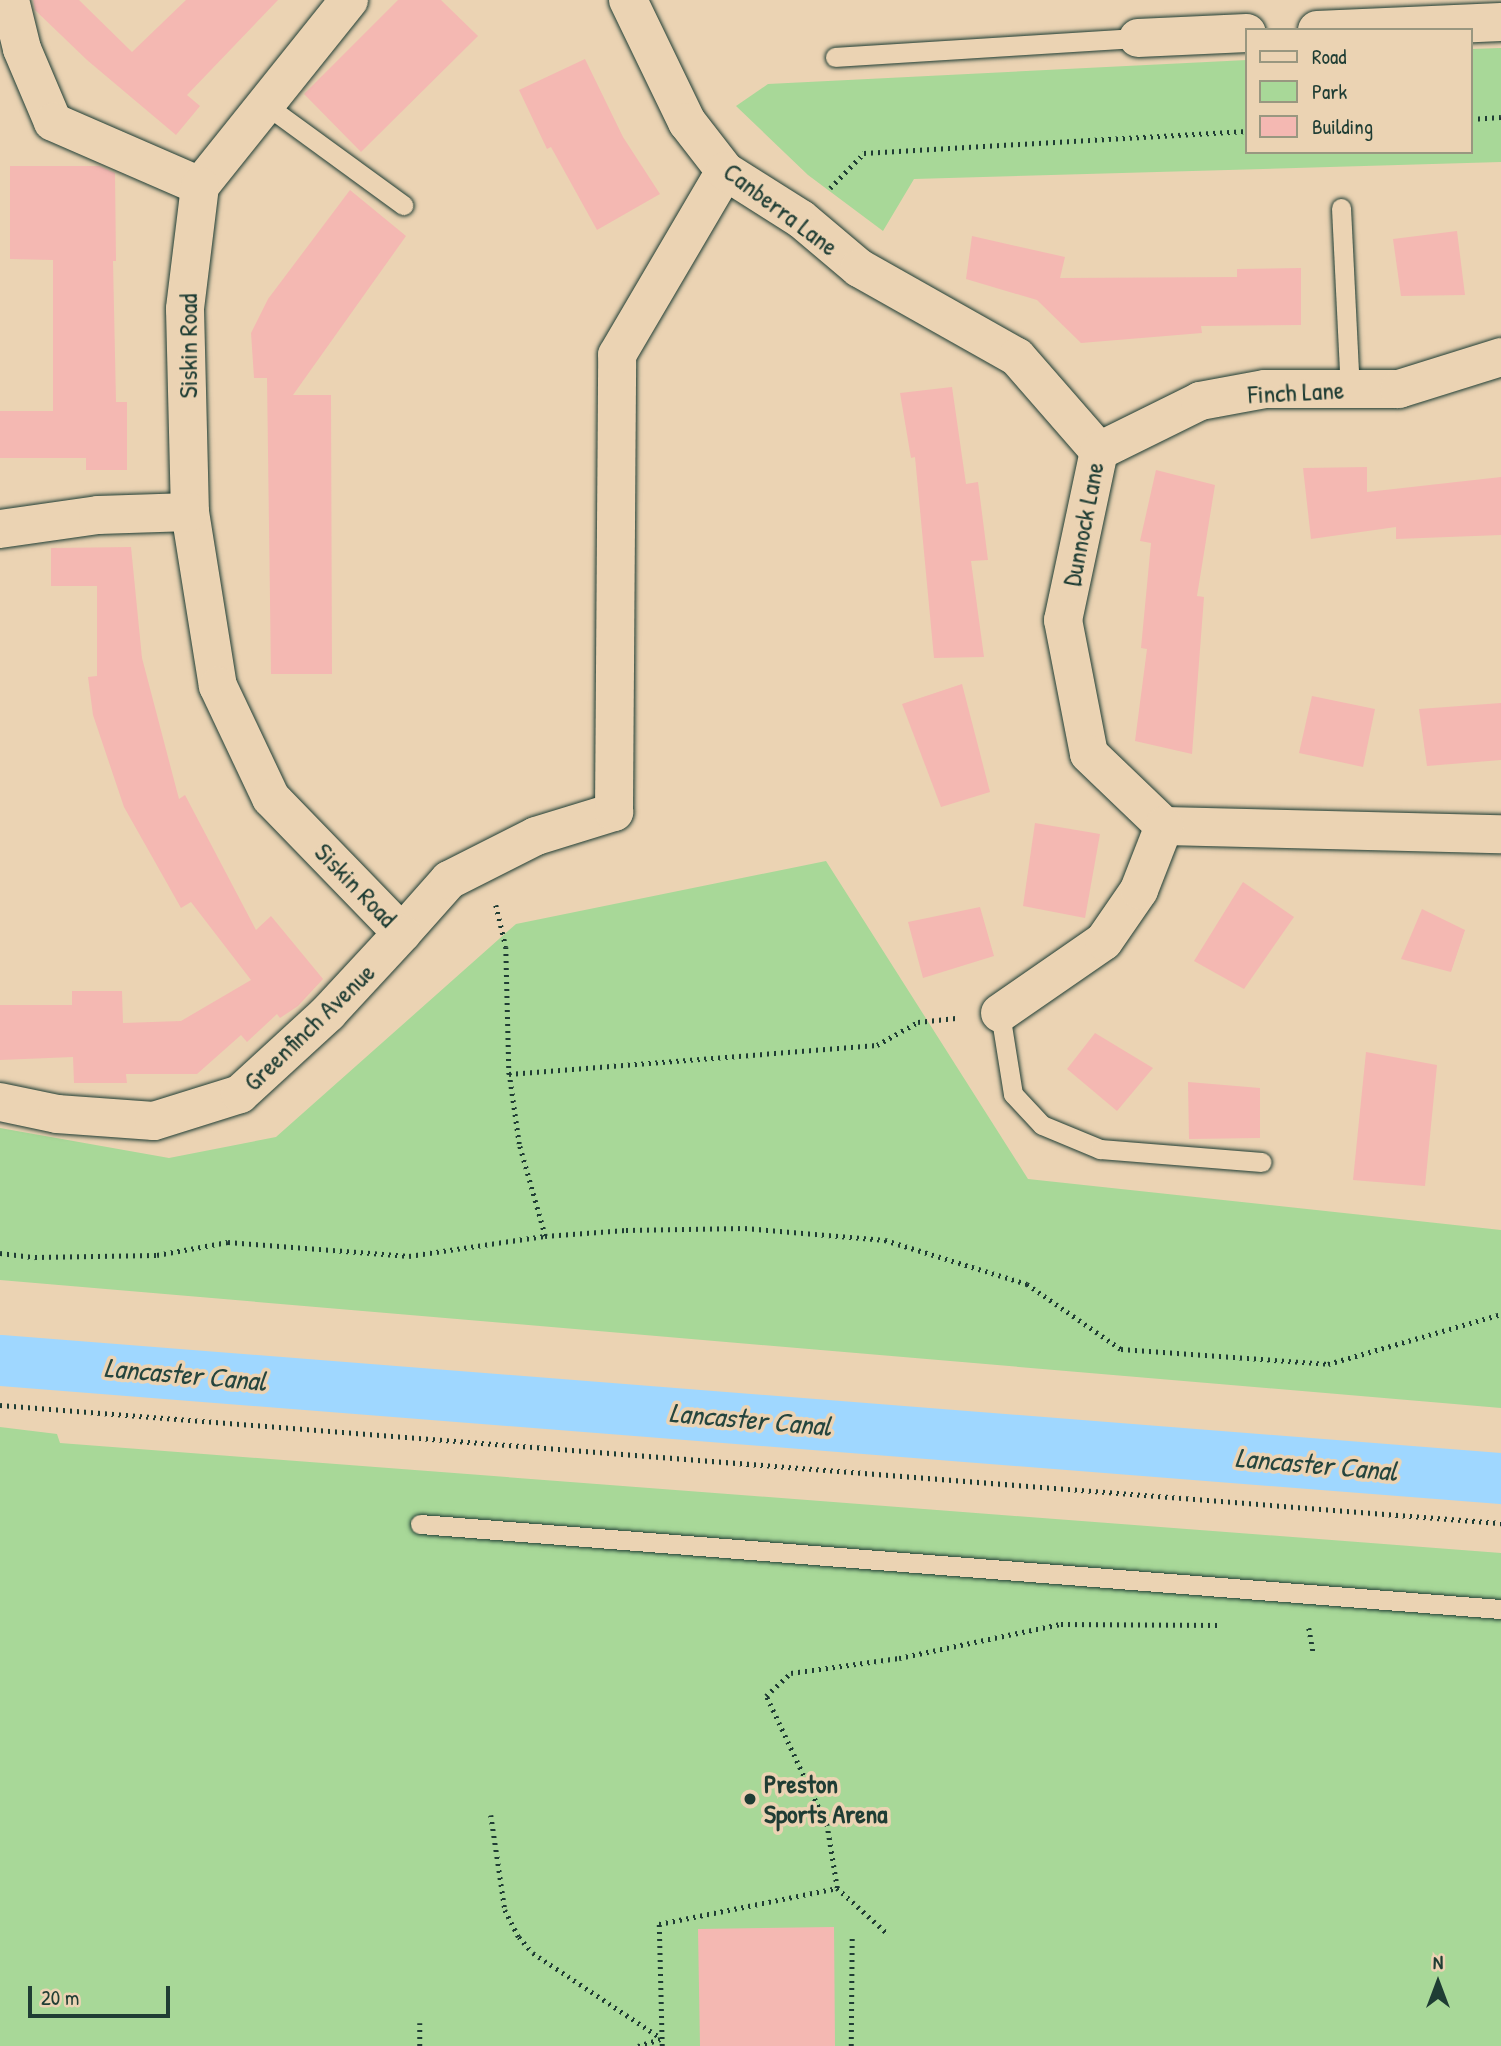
<!DOCTYPE html>
<html>
<head>
<meta charset="utf-8">
<style>
	body { margin:0 }
	#map { position:relative; width:1501px; height:2046px; overflow:hidden; background:#ebd3b3; font-family:"Patrick Hand",sans-serif }
	div>[style] { position:absolute }
	[style*='--x'] { left:calc(var(--x)*1px); top:calc(var(--y)*1px); width:calc(var(--w)*1px); rotate:calc(var(--a)*1deg) }
	.green>* { inset:0; background:#a8d898 }
	.canal>* { height:51px; margin:-25.5px; padding:0 25.5px; transform-origin:25.5px; border-radius:25.5px; background:#9fd7ff }
	.building>* { inset:0; background:#f4b8b2 }
	.path>* { height:4.5px; margin-top:-2.25px; transform-origin:0; background:repeating-linear-gradient(90deg,#1f3d34 0 2px,transparent 0 7px) }
	.roads { filter:drop-shadow(0 0 2px #1f3d34) drop-shadow(0 0 2px #1f3d34) }
	.service>* { height:19px; margin:-9.5px; padding:0 9.5px; transform-origin:9.5px; border-radius:9.5px; background:#ebd3b3 }
	.minor>* { height:38px; margin:-19px; padding:0 19px; transform-origin:19px; border-radius:19px; background:#ebd3b3 }
	.dots>* { width:19px; height:19px; translate:-50% -50%; box-sizing:border-box; border:4px solid #ebd3b3; border-radius:50% }
	span { translate:-50% -50%; white-space:nowrap; text-align:center; line-height:1.15; -webkit-text-stroke:7px #ebd3b3; paint-order:stroke }
	.street-label { font-size:26px; color:#1f3d34 }
	.poi-label { font-size:26px; color:#1f3d34; font-weight:700 }
	.left { translate:0 -50%; text-align:left }
	.water-label { font-size:28px; color:#25453e; font-style:italic }
	.legend { position:absolute; left:1245px; top:28px; width:228px; height:126px; box-sizing:border-box; background:#ebd3b3; border:2px solid #999780; margin:0; padding:9px 12px; list-style:none; font-size:21px; color:#1f3d34 }
	.legend li { display:flex; align-items:center; gap:14px; height:35px }
	.legend b { width:35px; border:2px solid #999780 }
	.north { position:absolute; left:1403px; top:1948px; width:70px; height:70px; -webkit-text-stroke:5px #ebd3b3; paint-order:stroke; rotate:0deg; font-size:19px; font-weight:700; line-height:28px; text-align:center; color:#1f3d34 }
	.north::after { content:''; display:block; margin:auto; width:24px; height:32px; background:#1f3d34; clip-path:polygon(50% 0,100% 100%,50% 72%,0 100%) }
	.scale { position:absolute; left:28px; top:1986px; width:142px; height:32px; box-sizing:border-box; border:4px solid #1f3d34; border-top:0; padding-left:9px; font-size:21px; line-height:24px; white-space:nowrap; color:#1f3d34; -webkit-text-stroke:5px #ebd3b3; paint-order:stroke }
</style>
</head>
<body>
<div id="map">
	<div class="green">
		<i style="clip-path:polygon(1501px 48px,1501px 162px,914px 179px,883px 231px,808px 175px,736px 106px,768px 84px,1247px 60px,1247px 152px,1471px 152px,1471px 49px)"></i>
		<i style="clip-path:polygon(826px 861px,1028px 1179px,1501px 1230px,1501px 1408px,0 1280px,0 1128px,169px 1158px,276px 1137px,516px 924px)"></i>
		<i style="clip-path:polygon(0 1427px,57px 1434px,60px 1443px,1501px 1553px,1501px 2046px,0 2046px)"></i>
	</div>
	<div class="canal">
		<i style="--x:0;--y:1360;--w:1506;--a:4.5"></i>
	</div>
	<div class="building">
		<i style="clip-path:polygon(33px 0,79px 0,132px 52px,186px 0,278px 0,187px 95px,200px 106px,176px 135px,87px 60px,35px 10px)"></i>
		<i style="clip-path:polygon(398px 0,441px 0,478px 36px,361px 152px,304px 94px)"></i>
		<i style="clip-path:polygon(585px 59px,623px 137px,660px 194px,597px 230px,551px 147px,547px 149px,519px 90px)"></i>
		<i style="clip-path:polygon(10px 166px,99px 166px,115px 173px,116px 261px,113px 261px,116px 402px,127px 402px,127px 470px,86px 470px,86px 458px,0 458px,0 411px,53px 411px,53px 260px,10px 259px)"></i>
		<i style="clip-path:polygon(350px 190px,406px 236px,293px 395px,331px 395px,332px 674px,271px 674px,267px 378px,254px 378px,251px 333px,268px 299px)"></i>
		<i style="clip-path:polygon(1457px 231px,1465px 295px,1401px 296px,1393px 239px)"></i>
		<i style="clip-path:polygon(972px 236px,1065px 257px,1060px 278px,1237px 277px,1237px 269px,1301px 268px,1301px 325px,1201px 326px,1202px 333px,1081px 343px,1037px 300px,966px 279px)"></i>
		<i style="clip-path:polygon(952px 387px,966px 484px,978px 482px,988px 560px,971px 561px,984px 657px,934px 658px,915px 457px,911px 458px,900px 393px)"></i>
		<i style="clip-path:polygon(1367px 467px,1367px 492px,1501px 477px,1501px 535px,1396px 539px,1396px 527px,1311px 539px,1303px 468px)"></i>
		<i style="clip-path:polygon(1156px 470px,1215px 485px,1197px 596px,1204px 597px,1192px 754px,1135px 741px,1147px 649px,1141px 648px,1151px 543px,1140px 541px)"></i>
		<i style="clip-path:polygon(131px 547px,142px 658px,179px 799px,185px 795px,256px 930px,271px 916px,323px 979px,298px 1006px,280px 1018px,277px 1014px,247px 1042px,241px 1035px,197px 1074px,126px 1074px,127px 1083px,74px 1083px,73px 1057px,0 1060px,0 1005px,72px 1005px,72px 991px,122px 991px,123px 1023px,181px 1021px,251px 980px,191px 902px,181px 908px,124px 807px,93px 715px,88px 677px,97px 676px,97px 586px,51px 586px,51px 548px)"></i>
		<i style="clip-path:polygon(962px 684px,990px 792px,941px 807px,902px 704px)"></i>
		<i style="clip-path:polygon(1312px 696px,1375px 709px,1363px 767px,1299px 753px)"></i>
		<i style="clip-path:polygon(1501px 703px,1501px 760px,1427px 766px,1419px 709px)"></i>
		<i style="clip-path:polygon(1035px 823px,1100px 834px,1085px 918px,1023px 906px)"></i>
		<i style="clip-path:polygon(1243px 882px,1294px 917px,1244px 989px,1194px 961px)"></i>
		<i style="clip-path:polygon(980px 907px,994px 956px,923px 978px,908px 922px)"></i>
		<i style="clip-path:polygon(1422px 909px,1465px 930px,1451px 972px,1401px 959px)"></i>
		<i style="clip-path:polygon(1095px 1033px,1153px 1068px,1117px 1111px,1067px 1069px)"></i>
		<i style="clip-path:polygon(1366px 1052px,1437px 1065px,1425px 1186px,1353px 1180px)"></i>
		<i style="clip-path:polygon(1188px 1082px,1260px 1088px,1260px 1138px,1189px 1139px)"></i>
		<i style="clip-path:polygon(834px 1927px,835px 2046px,700px 2046px,698px 1929px)"></i>
	</div>
	<div class="path">
		<i style="--x:1471;--y:119;--w:30;--a:-4"></i>
		<i style="--x:830;--y:188;--w:49;--a:-45.8"></i>
		<i style="--x:864;--y:153;--w:384;--a:-3.3"></i>
		<i style="--x:496;--y:905;--w:43;--a:76.6"></i>
		<i style="--x:506;--y:947;--w:127;--a:88.6"></i>
		<i style="--x:545;--y:1236;--w:96;--a:-105.8"></i>
		<i style="--x:519;--y:1144;--w:71;--a:-98.1"></i>
		<i style="--x:509;--y:1074;--w:369;--a:-4.5"></i>
		<i style="--x:877;--y:1045;--w:47;--a:-29.3"></i>
		<i style="--x:918;--y:1022;--w:38;--a:-6"></i>
		<i style="--x:0;--y:1253;--w:35;--a:7"></i>
		<i style="--x:35;--y:1257;--w:122;--a:-0.9"></i>
		<i style="--x:157;--y:1255;--w:72;--a:-10.4"></i>
		<i style="--x:228;--y:1242;--w:182;--a:4.4"></i>
		<i style="--x:409;--y:1256;--w:137;--a:-8.4"></i>
		<i style="--x:545;--y:1236;--w:81;--a:-4.2"></i>
		<i style="--x:626;--y:1230;--w:119;--a:-1"></i>
		<i style="--x:745;--y:1228;--w:141;--a:4.9"></i>
		<i style="--x:885;--y:1240;--w:149;--a:17.2"></i>
		<i style="--x:1027;--y:1284;--w:114;--a:34.7"></i>
		<i style="--x:1121;--y:1349;--w:208;--a:4.1"></i>
		<i style="--x:1328;--y:1364;--w:180;--a:-16.1"></i>
		<i style="--x:0;--y:1405;--w:1506;--a:4.5"></i>
		<i style="--x:1309;--y:1628;--w:27;--a:80"></i>
		<i style="--x:491;--y:1815;--w:96;--a:81.6"></i>
		<i style="--x:505;--y:1910;--w:30;--a:63"></i>
		<i style="--x:519;--y:1937;--w:21;--a:49"></i>
		<i style="--x:533;--y:1953;--w:154;--a:33.6"></i>
		<i style="--x:837;--y:1888;--w:63;--a:-99.2"></i>
		<i style="--x:827;--y:1826;--w:144;--a:-115.1"></i>
		<i style="--x:766;--y:1696;--w:34;--a:-43"></i>
		<i style="--x:791;--y:1673;--w:109;--a:-7.9"></i>
		<i style="--x:899;--y:1658;--w:166;--a:-11.9"></i>
		<i style="--x:1061;--y:1624;--w:159;--a:0.4"></i>
		<i style="--x:420;--y:2023;--w:23;--a:90"></i>
		<i style="--x:638;--y:2046;--w:24;--a:-17"></i>
		<i style="--x:662;--y:2046;--w:122;--a:-91.4"></i>
		<i style="--x:659;--y:1924;--w:182;--a:-11.4"></i>
		<i style="--x:837;--y:1888;--w:67;--a:42"></i>
		<i style="--x:851;--y:2046;--w:108;--a:-89.5"></i>
	</div>
	<div class="roads">
		<div class="service">
			<i style="--x:835;--y:57;--w:304;--a:-3.6"></i>
			<i style="--x:266;--y:105;--w:170;--a:36.1"></i>
			<i style="--x:1341;--y:208;--w:181;--a:87.2"></i>
			<i style="--x:1000;--y:1013;--w:82;--a:80.9"></i>
			<i style="--x:1013;--y:1094;--w:42;--a:46.9"></i>
			<i style="--x:1042;--y:1125;--w:63;--a:22.5"></i>
			<i style="--x:1100;--y:1149;--w:162;--a:4.6"></i>
			<i style="--x:420;--y:1524;--w:1084;--a:4.5"></i>
		</div>
		<div class="minor">
			<i style="--x:10;--y:0;--w:50;--a:76.2"></i>
			<i style="--x:22;--y:49;--w:79;--a:67"></i>
			<i style="--x:53;--y:122;--w:160;--a:23.5"></i>
			<i style="--x:349;--y:0;--w:238;--a:128.7"></i>
			<i style="--x:200;--y:186;--w:124;--a:97"></i>
			<i style="--x:185;--y:309;--w:203;--a:88.6"></i>
			<i style="--x:190;--y:512;--w:176;--a:80.9"></i>
			<i style="--x:218;--y:686;--w:124;--a:64.7"></i>
			<i style="--x:271;--y:798;--w:188;--a:45.9"></i>
			<i style="--x:402;--y:933;--w:71;--a:-48.4"></i>
			<i style="--x:449;--y:880;--w:97;--a:-26.8"></i>
			<i style="--x:536;--y:836;--w:82;--a:-17.1"></i>
			<i style="--x:614;--y:812;--w:457;--a:-89.6"></i>
			<i style="--x:617;--y:355;--w:213;--a:-59.6"></i>
			<i style="--x:628;--y:0;--w:136;--a:64.2"></i>
			<i style="--x:687;--y:122;--w:62;--a:52.2"></i>
			<i style="--x:725;--y:171;--w:90;--a:32.3"></i>
			<i style="--x:801;--y:219;--w:76;--a:40.2"></i>
			<i style="--x:859;--y:268;--w:181;--a:29.4"></i>
			<i style="--x:1017;--y:357;--w:125;--a:48.9"></i>
			<i style="--x:1099;--y:451;--w:173;--a:102"></i>
			<i style="--x:1063;--y:620;--w:136;--a:79"></i>
			<i style="--x:1089;--y:754;--w:104;--a:43.8"></i>
			<i style="--x:1164;--y:826;--w:337;--a:1.4"></i>
			<i style="--x:1317;--y:30;--w:184;--a:-2.5"></i>
			<i style="--x:1138;--y:38;--w:109;--a:-2.6"></i>
			<i style="--x:1099;--y:451;--w:113;--a:-26.3"></i>
			<i style="--x:1200;--y:401;--w:66;--a:-10.5"></i>
			<i style="--x:1265;--y:389;--w:134;--a:0"></i>
			<i style="--x:1399;--y:389;--w:107;--a:-17.4"></i>
			<i style="--x:0;--y:529;--w:99;--a:-8.1"></i>
			<i style="--x:98;--y:515;--w:92;--a:-1.9"></i>
			<i style="--x:1000;--y:1013;--w:126;--a:-34.7"></i>
			<i style="--x:1104;--y:941;--w:62;--a:-55.5"></i>
			<i style="--x:1139;--y:890;--w:69;--a:-68.7"></i>
			<i style="--x:0;--y:1102;--w:58;--a:11.9"></i>
			<i style="--x:57;--y:1114;--w:97;--a:4.1"></i>
			<i style="--x:154;--y:1121;--w:90;--a:-17.4"></i>
			<i style="--x:240;--y:1094;--w:120;--a:-42.6"></i>
			<i style="--x:328;--y:1013;--w:109;--a:-47.2"></i>
		</div>
	</div>
	<div class="dots">
		<i style="left:750px;top:1799px;background:#1f3d34"></i>
	</div>
	<div class="street-label">
		<span style="left:781px;top:209px;rotate:37deg">Canberra Lane</span>
		<span style="left:188px;top:346px;rotate:-90deg">Siskin Road</span>
		<span style="left:1296px;top:392px;rotate:-3deg">Finch Lane</span>
		<span style="left:1083px;top:524px;rotate:-79deg">Dunnock Lane</span>
		<span style="left:356px;top:885px;rotate:46deg">Siskin Road</span>
		<span style="left:309px;top:1027px;rotate:-44deg">Greenfinch Avenue</span>
	</div>
	<div class="poi-label">
		<span class="left" style="left:764px;top:1799px">Preston<br>Sports Arena</span>
	</div>
	<div class="water-label">
		<span style="left:185px;top:1374px;rotate:5deg">Lancaster Canal</span>
		<span style="left:750px;top:1419px;rotate:5deg">Lancaster Canal</span>
		<span style="left:1316px;top:1464px;rotate:5deg">Lancaster Canal</span>
	</div>
	<ul class="legend">
	<li><b style="height:9px;background:#ebd3b3"></b>Road</li>
	<li><b style="height:19px;background:#a8d898"></b>Park</li>
	<li><b style="height:19px;background:#f4b8b2"></b>Building</li>
	</ul>
	<div class="north">N</div>
	<div class="scale">20 m</div>
</div>
</body>
</html>
